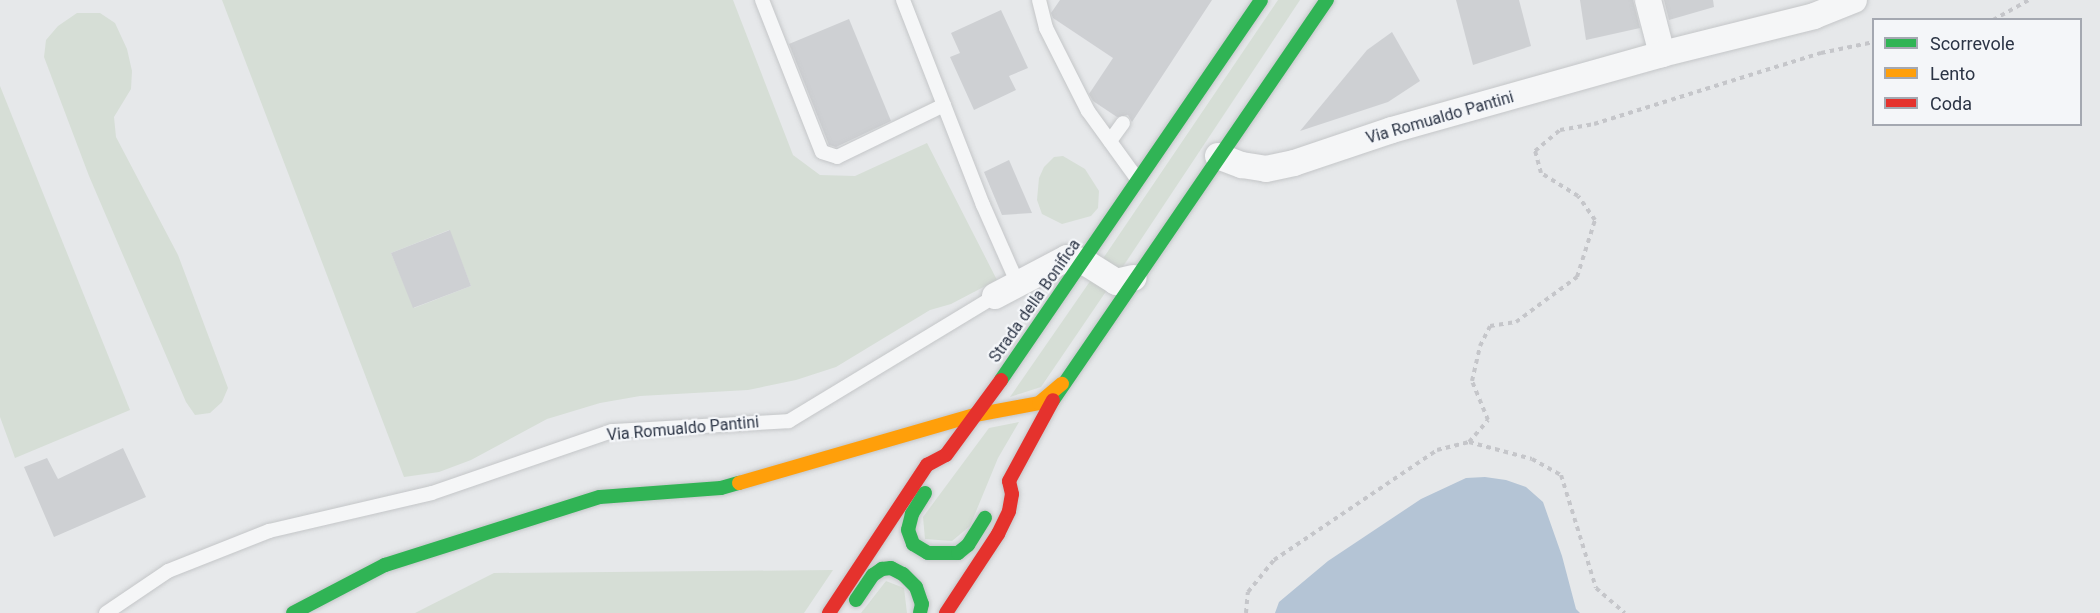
<!DOCTYPE html>
<html>
<head>
<meta charset="utf-8">
<style>
	body { margin:0 }
	#map { position:relative; width:2100px; height:613px; overflow:hidden; background:#e6e8ea; font-family:Roboto,sans-serif }
	div>[style] { position:absolute }
	[style*='--x'] { left:calc(var(--x)*1px); top:calc(var(--y)*1px); width:calc(var(--w)*1px); rotate:calc(var(--a)*1deg) }
	.green>* { inset:0; background:#d6ded6 }
	.water>* { inset:0; background:#b4c4d5 }
	.building>* { inset:0; background:#ced0d3 }
	.path>* { height:4px; margin-top:-2px; transform-origin:0; background:repeating-linear-gradient(90deg,#c5c6ca 0 4.5px,transparent 0 9px) }
	.roads { filter:drop-shadow(0 0 2px #c4c6c8) drop-shadow(0 0 2px #c4c6c8) }
	.lane>* { height:14px; margin:-7px; padding:0 7px; transform-origin:7px; border-radius:7px; background:#f5f6f7 }
	.street>* { height:26px; margin:-13px; padding:0 13px; transform-origin:13px; border-radius:13px; background:#f5f6f7 }
	.fast>* { height:14px; margin:-7px; padding:0 7px; transform-origin:7px; border-radius:7px; background:#30b455 }
	.slow>* { height:14px; margin:-7px; padding:0 7px; transform-origin:7px; border-radius:7px; background:#ff9f0a }
	.jam>* { height:14px; margin:-7px; padding:0 7px; transform-origin:7px; border-radius:7px; background:#e5322d }
	span { translate:-50% -50%; white-space:nowrap; text-align:center; line-height:1.15; -webkit-text-stroke:4.5px #f4f6f9; paint-order:stroke }
	.street-label { font-size:16px; color:#2b3445 }
	.legend { position:absolute; left:1872px; top:18px; width:210px; height:108px; box-sizing:border-box; background:#f4f6f9; border:2px solid #a4a8b1; margin:0; padding:8px 10px; list-style:none; font-size:18px; color:#2b3445 }
	.legend li { display:flex; align-items:center; gap:12px; height:30px }
	.legend b { width:30px; border:2px solid #a4a8b1 }
</style>
</head>
<body>
<div id="map">
	<div class="green">
		<i style="clip-path:polygon(evenodd,222px 0,733px 0,793px 155px,820px 175px,855px 176px,927px 143px,997px 280px,951px 304px,930px 310px,836px 367px,796px 380px,748px 390px,640px 396px,600px 403px,547px 419px,471px 460px,439px 472px,404px 477px,222px 0,449px 230px,471px 286px,414px 308px,391px 253px,449px 230px)"></i>
		<i style="clip-path:polygon(1278px 0,1300px 0,1120px 271px,1102px 260px)"></i>
		<i style="clip-path:polygon(77px 13px,100px 13px,115px 23px,127px 49px,132px 71px,131px 89px,114px 117px,116px 137px,178px 255px,228px 388px,222px 402px,210px 413px,195px 415px,186px 402px,89px 176px,44px 57px,46px 40px,58px 26px)"></i>
		<i style="clip-path:polygon(0 86px,130px 410px,15px 458px,0 417px)"></i>
		<i style="clip-path:polygon(1063px 156px,1085px 169px,1099px 191px,1098px 208px,1091px 216px,1062px 224px,1042px 214px,1037px 200px,1039px 178px,1044px 167px,1054px 157px)"></i>
		<i style="clip-path:polygon(1093px 277px,1109px 287px,1041px 387px,1010px 397px)"></i>
		<i style="clip-path:polygon(1019px 422px,998px 458px,970px 526px,952px 541px,925px 539px,923px 517px,989px 428px)"></i>
		<i style="clip-path:polygon(833px 570px,804px 613px,415px 613px,494px 573px)"></i>
		<i style="clip-path:polygon(886px 581px,904px 588px,907px 613px,861px 613px)"></i>
	</div>
	<div class="water">
		<i style="clip-path:polygon(1485px 477px,1506px 480px,1526px 487px,1543px 502px,1562px 556px,1576px 609px,1580px 613px,1275px 613px,1279px 602px,1328px 561px,1421px 499px,1466px 478px)"></i>
	</div>
	<div class="building">
		<i style="clip-path:polygon(1060px 0,1212px 0,1132px 122px,1128px 115px,1117px 117px,1093px 101px,1089px 94px,1113px 58px,1053px 18px,1051px 13px)"></i>
		<i style="clip-path:polygon(1456px 0,1519px 0,1531px 46px,1473px 65px)"></i>
		<i style="clip-path:polygon(1580px 0,1633px 0,1640px 28px,1586px 40px)"></i>
		<i style="clip-path:polygon(1664px 0,1713px 0,1714px 7px,1669px 20px)"></i>
		<i style="clip-path:polygon(1001px 10px,1028px 68px,1009px 76px,1016px 90px,974px 110px,950px 57px,960px 53px,951px 33px)"></i>
		<i style="clip-path:polygon(849px 19px,891px 121px,836px 147px,829px 145px,789px 44px)"></i>
		<i style="clip-path:polygon(1392px 32px,1420px 81px,1388px 102px,1300px 131px,1367px 50px)"></i>
		<i style="clip-path:polygon(1009px 160px,1032px 213px,1002px 215px,984px 172px)"></i>
		<i style="clip-path:polygon(450px 230px,471px 286px,413px 308px,391px 253px)"></i>
		<i style="clip-path:polygon(123px 448px,146px 497px,54px 537px,24px 467px,47px 458px,58px 479px)"></i>
	</div>
	<div class="path">
		<i style="--x:1993;--y:20;--w:41;--a:-29.1"></i>
		<i style="--x:1469;--y:442;--w:29;--a:-49"></i>
		<i style="--x:1488;--y:420;--w:42;--a:-112.3"></i>
		<i style="--x:1472;--y:381;--w:36;--a:-77"></i>
		<i style="--x:1480;--y:346;--w:22;--a:-63"></i>
		<i style="--x:1490;--y:326;--w:26;--a:-9"></i>
		<i style="--x:1516;--y:322;--w:76;--a:-36.4"></i>
		<i style="--x:1577;--y:277;--w:60;--a:-72.5"></i>
		<i style="--x:1595;--y:220;--w:29;--a:-125"></i>
		<i style="--x:1578;--y:196;--w:44;--a:-148.1"></i>
		<i style="--x:1541;--y:173;--w:23;--a:-105"></i>
		<i style="--x:1535;--y:151;--w:33;--a:-40"></i>
		<i style="--x:1560;--y:130;--w:35;--a:-10"></i>
		<i style="--x:1594;--y:124;--w:238;--a:-17.4"></i>
		<i style="--x:1821;--y:53;--w:54;--a:-11.7"></i>
		<i style="--x:1246;--y:613;--w:21;--a:-85"></i>
		<i style="--x:1248;--y:592;--w:41;--a:-50.9"></i>
		<i style="--x:1274;--y:560;--w:197;--a:-34"></i>
		<i style="--x:1437;--y:450;--w:33;--a:-14"></i>
		<i style="--x:1469;--y:442;--w:65;--a:15.1"></i>
		<i style="--x:1532;--y:459;--w:33;--a:29"></i>
		<i style="--x:1561;--y:475;--w:118;--a:72.8"></i>
		<i style="--x:1596;--y:588;--w:38;--a:41"></i>
	</div>
	<div class="roads">
		<div class="lane">
			<i style="--x:762;--y:0;--w:163;--a:68.5"></i>
			<i style="--x:822;--y:152;--w:16;--a:18"></i>
			<i style="--x:837;--y:157;--w:119;--a:-25.9"></i>
			<i style="--x:903;--y:0;--w:220;--a:68.7"></i>
			<i style="--x:983;--y:205;--w:84;--a:66.2"></i>
			<i style="--x:1039;--y:0;--w:29;--a:76"></i>
			<i style="--x:1046;--y:28;--w:93;--a:63.2"></i>
			<i style="--x:1088;--y:111;--w:85;--a:54.1"></i>
			<i style="--x:1110;--y:141;--w:22;--a:-54"></i>
			<i style="--x:106;--y:613;--w:75;--a:-34.1"></i>
			<i style="--x:168;--y:571;--w:109;--a:-21.6"></i>
			<i style="--x:269;--y:531;--w:167;--a:-13.1"></i>
			<i style="--x:432;--y:493;--w:190;--a:-19"></i>
			<i style="--x:612;--y:431;--w:177;--a:-3.2"></i>
			<i style="--x:789;--y:421;--w:241;--a:-31.2"></i>
		</div>
		<div class="street">
			<i style="--x:1648;--y:0;--w:56;--a:75.5"></i>
			<i style="--x:1218;--y:156;--w:26;--a:21"></i>
			<i style="--x:1242;--y:165;--w:24;--a:9"></i>
			<i style="--x:1266;--y:169;--w:29;--a:-12"></i>
			<i style="--x:1294;--y:163;--w:103;--a:-18.6"></i>
			<i style="--x:1392;--y:130;--w:280;--a:-15.7"></i>
			<i style="--x:1662;--y:54;--w:157;--a:-14"></i>
			<i style="--x:1814;--y:16;--w:43;--a:-21.8"></i>
			<i style="--x:995;--y:296;--w:81;--a:-27.8"></i>
			<i style="--x:1067;--y:258;--w:16;--a:11"></i>
			<i style="--x:1083;--y:261;--w:39;--a:32"></i>
			<i style="--x:1116;--y:282;--w:18;--a:-13"></i>
		</div>
		<div class="fast">
			<i style="--x:1001;--y:380;--w:460;--a:-55.6"></i>
			<i style="--x:1053;--y:400;--w:485;--a:-55.6"></i>
			<i style="--x:925;--y:493;--w:25;--a:122"></i>
			<i style="--x:912;--y:514;--w:16;--a:104"></i>
			<i style="--x:908;--y:530;--w:15;--a:70"></i>
			<i style="--x:913;--y:544;--w:17;--a:31"></i>
			<i style="--x:928;--y:553;--w:30;--a:0"></i>
			<i style="--x:958;--y:553;--w:13;--a:-39"></i>
			<i style="--x:968;--y:545;--w:32;--a:-58"></i>
			<i style="--x:856;--y:600;--w:30;--a:-56"></i>
			<i style="--x:873;--y:575;--w:11;--a:-34"></i>
			<i style="--x:882;--y:569;--w:9;--a:-6"></i>
			<i style="--x:891;--y:568;--w:13;--a:27"></i>
			<i style="--x:903;--y:574;--w:18;--a:45"></i>
			<i style="--x:916;--y:587;--w:18;--a:71"></i>
			<i style="--x:922;--y:604;--w:9;--a:103"></i>
			<i style="--x:293;--y:613;--w:104;--a:-27.6"></i>
			<i style="--x:385;--y:565;--w:225;--a:-17.6"></i>
			<i style="--x:600;--y:497;--w:121;--a:-4.3"></i>
			<i style="--x:721;--y:488;--w:19;--a:-16"></i>
		</div>
		<div class="slow">
			<i style="--x:739;--y:483;--w:246;--a:-16.1"></i>
			<i style="--x:975;--y:415;--w:65;--a:-10.6"></i>
			<i style="--x:1039;--y:403;--w:30;--a:-40"></i>
		</div>
		<div class="jam">
			<i style="--x:829;--y:613;--w:178;--a:-56.5"></i>
			<i style="--x:927;--y:465;--w:21;--a:-28"></i>
			<i style="--x:946;--y:455;--w:93;--a:-53.7"></i>
			<i style="--x:946;--y:613;--w:95;--a:-56.6"></i>
			<i style="--x:998;--y:534;--w:25;--a:-64"></i>
			<i style="--x:1009;--y:511;--w:17;--a:-80"></i>
			<i style="--x:1012;--y:494;--w:13;--a:-103"></i>
			<i style="--x:1009;--y:481;--w:92;--a:-61.5"></i>
		</div>
	</div>
	<div class="street-label">
		<span style="left:1440px;top:118px;rotate:-16deg">Via Romualdo Pantini</span>
		<span style="left:1035px;top:301px;rotate:-55deg">Strada della Bonifica</span>
		<span style="left:683px;top:429px;rotate:-5deg">Via Romualdo Pantini</span>
	</div>
	<ul class="legend">
	<li><b style="height:8px;background:#30b455"></b>Scorrevole</li>
	<li><b style="height:8px;background:#ff9f0a"></b>Lento</li>
	<li><b style="height:8px;background:#e5322d"></b>Coda</li>
	</ul>
</div>
</body>
</html>
